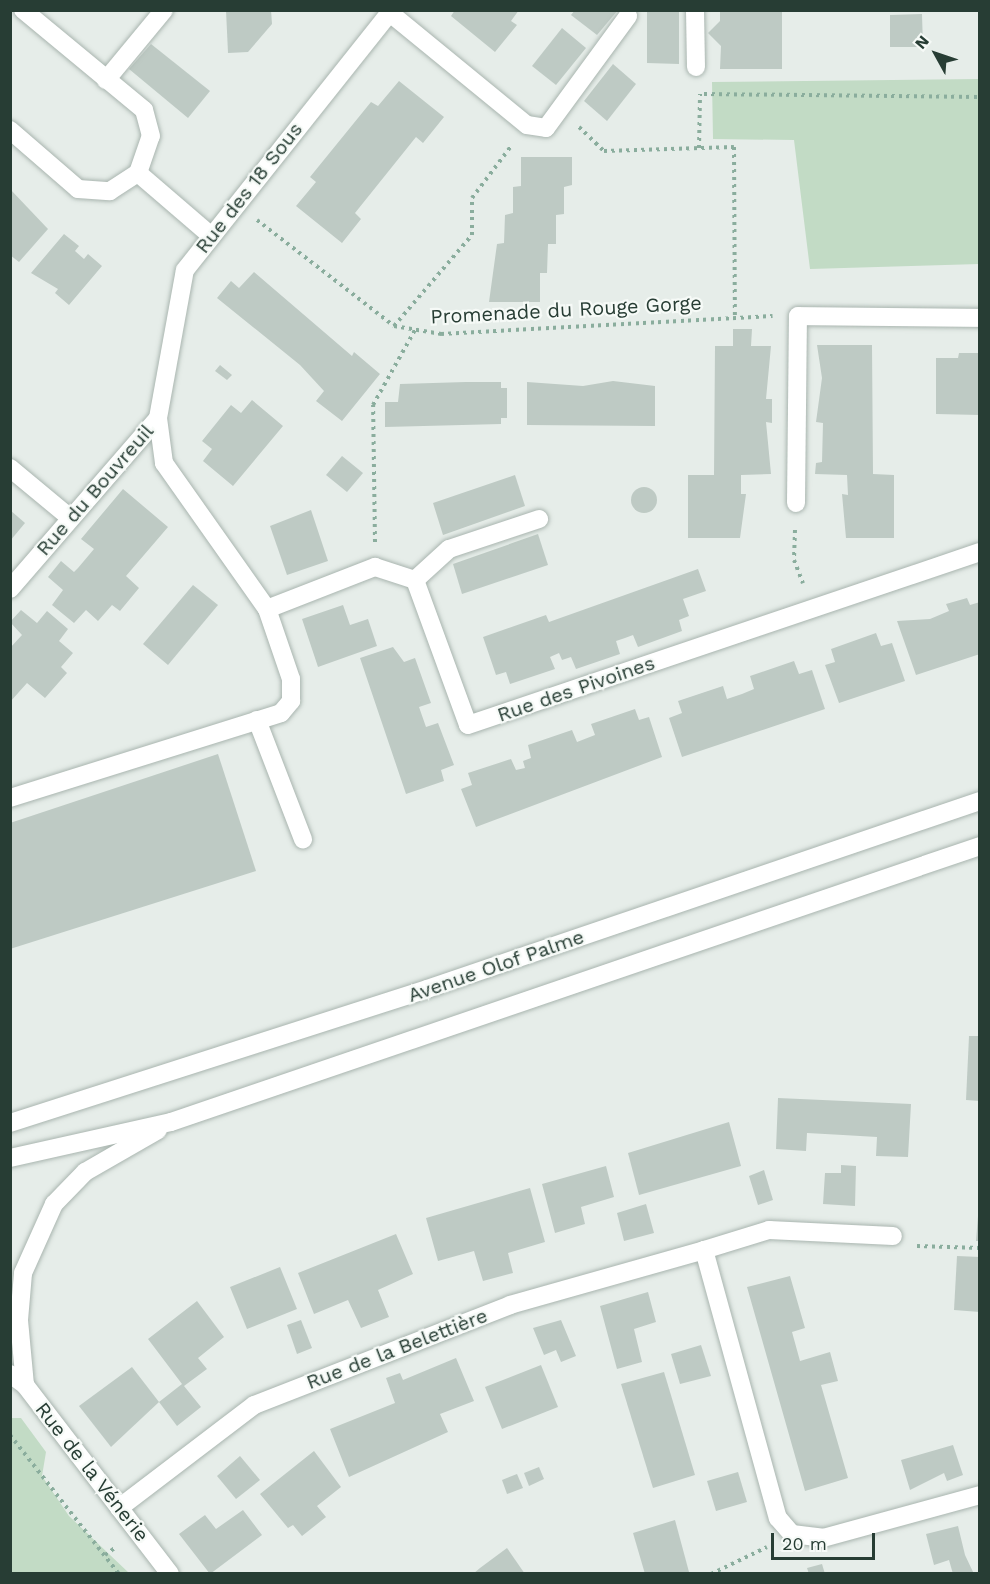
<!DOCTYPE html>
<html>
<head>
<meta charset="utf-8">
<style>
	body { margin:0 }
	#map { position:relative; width:990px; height:1584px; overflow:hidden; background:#e6ede9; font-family:"Work Sans",sans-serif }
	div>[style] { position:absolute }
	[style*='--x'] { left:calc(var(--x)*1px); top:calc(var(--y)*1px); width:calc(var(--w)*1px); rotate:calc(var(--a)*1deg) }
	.green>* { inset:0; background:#c2dbc5 }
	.building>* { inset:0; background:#becac4 }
	.round { border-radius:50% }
	.path>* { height:4px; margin-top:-2px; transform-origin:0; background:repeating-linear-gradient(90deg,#8aad9d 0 3px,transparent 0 7.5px) }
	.roads { filter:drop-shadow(0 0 2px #a9b5af) drop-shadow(0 0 2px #a9b5af) }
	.service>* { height:18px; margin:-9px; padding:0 9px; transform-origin:9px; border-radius:9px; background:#fff }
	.minor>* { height:18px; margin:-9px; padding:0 9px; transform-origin:9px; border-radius:9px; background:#fff }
	.secondary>* { height:18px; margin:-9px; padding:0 9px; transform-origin:9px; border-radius:9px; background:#fff }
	span { translate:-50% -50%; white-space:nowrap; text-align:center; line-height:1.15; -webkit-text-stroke:4.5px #f6faf7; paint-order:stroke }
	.street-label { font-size:20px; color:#273d34 }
	.frame { position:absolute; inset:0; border:12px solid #273d34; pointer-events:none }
	.north { position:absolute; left:906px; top:24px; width:60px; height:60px; -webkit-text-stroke:4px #f6faf7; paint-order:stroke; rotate:310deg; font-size:16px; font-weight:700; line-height:24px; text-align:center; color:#273d34 }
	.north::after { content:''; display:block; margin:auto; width:21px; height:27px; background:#273d34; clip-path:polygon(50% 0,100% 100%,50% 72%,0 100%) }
	.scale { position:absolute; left:771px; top:1533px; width:104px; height:27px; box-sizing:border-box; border:3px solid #273d34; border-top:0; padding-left:8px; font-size:18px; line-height:21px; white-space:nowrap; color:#273d34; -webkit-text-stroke:4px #f6faf7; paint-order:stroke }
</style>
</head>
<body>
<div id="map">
	<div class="green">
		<i style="clip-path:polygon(979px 79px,979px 264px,810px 269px,794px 140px,713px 139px,712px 82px)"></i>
		<i style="clip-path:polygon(10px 1418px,21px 1418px,46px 1452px,42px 1476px,69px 1516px,129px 1573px,11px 1573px)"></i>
	</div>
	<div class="building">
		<i style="clip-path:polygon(226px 10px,271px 10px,272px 24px,248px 52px,228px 53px)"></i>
		<i style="clip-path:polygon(455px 10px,519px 10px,511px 21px,517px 25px,495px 52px,451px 16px)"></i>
		<i style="clip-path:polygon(575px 10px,618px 10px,597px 35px,571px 15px)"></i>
		<i style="clip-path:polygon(647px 10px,679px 10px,679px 64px,647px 63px)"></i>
		<i style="clip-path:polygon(720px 10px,782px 10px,782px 69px,720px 69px,721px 46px,708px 33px,720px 21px)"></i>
		<i style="clip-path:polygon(922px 14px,923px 47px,890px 47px,890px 15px)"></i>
		<i style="clip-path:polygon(562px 28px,586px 48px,556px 85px,532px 66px)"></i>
		<i style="clip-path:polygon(151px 44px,210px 91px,188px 118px,129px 69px)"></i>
		<i style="clip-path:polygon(613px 64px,636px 84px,607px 121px,584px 101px)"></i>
		<i style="clip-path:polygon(399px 81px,444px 117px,423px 143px,416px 137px,355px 213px,361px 219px,342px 243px,296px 206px,316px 182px,310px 177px,371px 102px,378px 106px)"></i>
		<i style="clip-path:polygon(521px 157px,572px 157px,572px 185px,564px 187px,564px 214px,556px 215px,556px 244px,548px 244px,547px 273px,540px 273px,540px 302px,489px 302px,497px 244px,504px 243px,505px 215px,513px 213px,513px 187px,521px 186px)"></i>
		<i style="clip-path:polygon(10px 189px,48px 229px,19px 262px,10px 255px)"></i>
		<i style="clip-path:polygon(64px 234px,79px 246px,75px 251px,84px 259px,88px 254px,102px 266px,69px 305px,55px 293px,58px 289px,31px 273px)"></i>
		<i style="clip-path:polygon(254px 272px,352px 356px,354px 352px,380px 374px,342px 421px,316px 401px,324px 391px,300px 365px,217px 298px,231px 281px,239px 288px)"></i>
		<i style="clip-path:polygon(733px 329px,752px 329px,751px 346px,771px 346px,766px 399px,772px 399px,772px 423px,766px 422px,771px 474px,741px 475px,741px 494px,746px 494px,740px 538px,688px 538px,688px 475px,714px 475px,715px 346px,733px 346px)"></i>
		<i style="clip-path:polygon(817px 345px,872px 345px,873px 474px,894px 475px,894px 538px,846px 538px,842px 494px,848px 495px,847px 475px,815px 474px,816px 463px,822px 462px,823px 423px,816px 422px,822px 378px)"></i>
		<i style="clip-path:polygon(959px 353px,980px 353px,980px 415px,936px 414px,936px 358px,958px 358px)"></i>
		<i style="clip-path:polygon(220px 365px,232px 375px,227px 380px,215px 371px)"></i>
		<i style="clip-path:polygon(613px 381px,655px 386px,655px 426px,527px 425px,527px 382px,583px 386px)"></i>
		<i style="clip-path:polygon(466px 382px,501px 382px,501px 388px,507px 388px,507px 418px,501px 418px,501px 424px,385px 427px,385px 402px,398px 402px,400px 384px)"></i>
		<i style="clip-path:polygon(252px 400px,283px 426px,233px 486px,203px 461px,212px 449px,202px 441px,231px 405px,241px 413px)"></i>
		<i style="clip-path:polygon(342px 456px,363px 473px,347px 492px,326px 475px)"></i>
		<i style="clip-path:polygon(515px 475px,525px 506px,443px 535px,433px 503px)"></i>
		<i class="round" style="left:631px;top:487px;width:26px;height:26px"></i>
		<i style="clip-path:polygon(123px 489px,168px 527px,126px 576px,139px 588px,120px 611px,112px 605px,98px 621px,86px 610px,74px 623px,52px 605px,63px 590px,48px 577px,61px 561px,74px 572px,78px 568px,94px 549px,81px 539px)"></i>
		<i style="clip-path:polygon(10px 510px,25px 523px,10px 541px)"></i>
		<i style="clip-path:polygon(311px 510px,328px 561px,287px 575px,270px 526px)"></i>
		<i style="clip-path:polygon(538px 534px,548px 565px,462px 594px,453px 564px)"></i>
		<i style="clip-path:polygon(698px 569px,706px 591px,683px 599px,689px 616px,679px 620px,682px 631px,638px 647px,633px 635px,625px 638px,616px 641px,620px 654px,576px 669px,571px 657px,562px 660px,559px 653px,550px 657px,555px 669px,510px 684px,506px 672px,496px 675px,483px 637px,546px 615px,549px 622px)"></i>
		<i style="clip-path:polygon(193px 585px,218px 605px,168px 665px,143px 644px)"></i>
		<i style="clip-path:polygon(967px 598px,970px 605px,980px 602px,980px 654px,916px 675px,897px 621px,930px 619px,949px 611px,946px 604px)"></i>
		<i style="clip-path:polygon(343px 605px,350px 625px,368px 619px,377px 646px,318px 667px,302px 619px)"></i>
		<i style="clip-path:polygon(21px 610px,37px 623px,47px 611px,68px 629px,59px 641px,73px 653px,61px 667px,67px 673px,45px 698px,27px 683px,10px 702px,10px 648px,22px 635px,10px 622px)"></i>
		<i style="clip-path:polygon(876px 633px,881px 646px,892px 643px,905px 681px,839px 703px,825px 665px,835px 662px,831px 649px)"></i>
		<i style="clip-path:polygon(393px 647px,404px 662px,415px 658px,431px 703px,419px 707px,426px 727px,438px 723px,454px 765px,441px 770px,444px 781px,406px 794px,360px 658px)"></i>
		<i style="clip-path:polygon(794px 661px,799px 674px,812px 670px,825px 709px,682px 757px,669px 718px,682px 713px,678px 701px,723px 686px,727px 699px,742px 694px,754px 689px,750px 676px)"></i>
		<i style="clip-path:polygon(635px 709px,639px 720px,649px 717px,662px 757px,476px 827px,461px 789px,472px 785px,468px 773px,511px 759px,516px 770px,525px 768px,523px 761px,531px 758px,528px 745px,572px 730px,577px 742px,595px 735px,591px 724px)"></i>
		<i style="clip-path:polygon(218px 754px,256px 871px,10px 949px,10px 823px)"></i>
		<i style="clip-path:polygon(969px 1036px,980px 1036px,980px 1101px,966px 1100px)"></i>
		<i style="clip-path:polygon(778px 1098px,911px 1104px,908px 1157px,876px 1156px,877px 1137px,843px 1135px,807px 1133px,806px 1151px,776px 1149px)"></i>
		<i style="clip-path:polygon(729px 1122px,741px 1166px,639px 1195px,628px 1153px)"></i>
		<i style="clip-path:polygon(841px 1165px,856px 1166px,855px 1206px,823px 1204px,825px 1173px,841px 1173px)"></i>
		<i style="clip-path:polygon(606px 1166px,614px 1197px,581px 1207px,585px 1224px,555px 1233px,542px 1184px)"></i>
		<i style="clip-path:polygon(764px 1170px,773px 1200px,758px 1205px,749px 1176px)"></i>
		<i style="clip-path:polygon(530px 1188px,545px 1242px,508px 1253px,513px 1273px,483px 1281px,474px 1251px,438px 1261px,426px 1218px)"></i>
		<i style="clip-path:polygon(646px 1204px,654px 1233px,624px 1241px,617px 1213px)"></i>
		<i style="clip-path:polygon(978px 1216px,980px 1216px,980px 1241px,976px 1241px)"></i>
		<i style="clip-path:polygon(396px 1234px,413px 1274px,378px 1290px,389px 1317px,361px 1328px,348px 1300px,314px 1314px,298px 1273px)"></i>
		<i style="clip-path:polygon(957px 1256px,980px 1257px,980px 1312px,954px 1310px)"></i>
		<i style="clip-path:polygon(280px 1267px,297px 1309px,247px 1329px,230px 1287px)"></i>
		<i style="clip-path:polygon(790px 1276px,805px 1328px,792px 1332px,800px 1361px,830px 1352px,838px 1381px,821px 1385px,848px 1478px,805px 1491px,747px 1287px)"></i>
		<i style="clip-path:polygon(648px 1292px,656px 1322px,634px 1329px,642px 1362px,617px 1369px,600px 1306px)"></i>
		<i style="clip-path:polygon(197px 1301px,224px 1337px,198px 1358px,207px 1369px,184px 1386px,201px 1407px,177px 1426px,159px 1402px,182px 1384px,148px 1339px)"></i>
		<i style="clip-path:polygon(301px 1320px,312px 1348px,297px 1354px,287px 1325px)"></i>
		<i style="clip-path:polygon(561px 1320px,576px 1356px,561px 1362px,556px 1350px,544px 1355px,533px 1328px)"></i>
		<i style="clip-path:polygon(701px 1345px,711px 1376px,680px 1384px,671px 1354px)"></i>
		<i style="clip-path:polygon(456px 1358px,474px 1401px,440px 1414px,448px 1432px,349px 1477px,330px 1429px,395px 1403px,386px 1378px,400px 1373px,403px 1380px)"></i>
		<i style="clip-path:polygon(541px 1365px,558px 1407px,502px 1429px,485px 1387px)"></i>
		<i style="clip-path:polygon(132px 1367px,159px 1402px,111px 1447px,79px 1406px)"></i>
		<i style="clip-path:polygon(664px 1372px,695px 1475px,653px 1488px,621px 1384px)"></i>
		<i style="clip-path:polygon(953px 1445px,963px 1475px,947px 1481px,944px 1473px,910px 1490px,901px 1460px)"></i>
		<i style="clip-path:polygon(314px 1451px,341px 1487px,317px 1506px,326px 1517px,302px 1536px,293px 1525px,288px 1528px,260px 1494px)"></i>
		<i style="clip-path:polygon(240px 1456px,260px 1480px,236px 1499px,217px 1476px)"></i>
		<i style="clip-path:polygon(539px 1467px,544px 1479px,529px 1486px,524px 1473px)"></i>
		<i style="clip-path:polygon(738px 1472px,747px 1502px,716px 1511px,707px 1481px)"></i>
		<i style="clip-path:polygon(517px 1474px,523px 1488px,507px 1494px,502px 1480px)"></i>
		<i style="clip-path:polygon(243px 1510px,262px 1535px,210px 1574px,179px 1534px,205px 1515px,216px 1529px)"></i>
		<i style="clip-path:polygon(675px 1520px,689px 1572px,645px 1574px,633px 1533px)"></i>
		<i style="clip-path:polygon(958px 1526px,965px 1555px,974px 1574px,953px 1574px,949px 1560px,934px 1565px,926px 1534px)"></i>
		<i style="clip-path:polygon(507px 1548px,525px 1574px,473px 1574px,480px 1568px)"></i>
		<i style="clip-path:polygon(822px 1564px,825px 1574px,809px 1574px,807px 1568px)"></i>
	</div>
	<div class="path">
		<i style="--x:704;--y:94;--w:276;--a:0.6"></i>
		<i style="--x:579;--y:127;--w:35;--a:44"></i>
		<i style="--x:604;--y:151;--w:130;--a:-1.8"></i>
		<i style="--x:734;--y:147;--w:171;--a:89.7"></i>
		<i style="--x:699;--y:148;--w:54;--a:-88.9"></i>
		<i style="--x:257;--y:220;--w:173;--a:37.7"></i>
		<i style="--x:394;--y:326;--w:48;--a:9.7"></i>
		<i style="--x:441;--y:334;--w:332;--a:-3.1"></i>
		<i style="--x:394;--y:326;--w:120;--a:-49.4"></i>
		<i style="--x:472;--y:235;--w:37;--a:-90"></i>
		<i style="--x:472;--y:198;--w:66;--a:-53"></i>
		<i style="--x:795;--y:530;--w:30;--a:92"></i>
		<i style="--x:794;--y:560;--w:25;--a:69"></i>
		<i style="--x:375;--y:542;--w:137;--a:-90.8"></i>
		<i style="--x:373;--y:405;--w:86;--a:-60.8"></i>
		<i style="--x:917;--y:1246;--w:63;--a:1.8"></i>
		<i style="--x:10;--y:1435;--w:177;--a:51.9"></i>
		<i style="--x:105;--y:1555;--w:14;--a:-36"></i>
		<i style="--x:711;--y:1574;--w:62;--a:-25.7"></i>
	</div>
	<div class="roads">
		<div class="service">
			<i style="--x:415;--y:580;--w:46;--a:-42.4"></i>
			<i style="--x:449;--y:549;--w:95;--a:-18.4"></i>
			<i style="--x:257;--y:720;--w:128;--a:68.9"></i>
			<i style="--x:10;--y:798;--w:284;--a:-17.4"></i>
			<i style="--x:281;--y:713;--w:16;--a:-50"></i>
			<i style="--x:291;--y:701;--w:22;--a:-90"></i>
		</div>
		<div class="minor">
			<i style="--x:695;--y:10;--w:57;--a:89"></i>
			<i style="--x:390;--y:13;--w:177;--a:39.3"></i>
			<i style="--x:527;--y:125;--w:19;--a:9"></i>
			<i style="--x:546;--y:128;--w:139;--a:-53.8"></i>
			<i style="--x:106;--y:80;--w:91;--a:-50.4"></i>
			<i style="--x:10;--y:130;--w:90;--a:40.9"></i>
			<i style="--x:78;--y:189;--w:32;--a:4"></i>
			<i style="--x:110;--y:191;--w:33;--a:-33"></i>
			<i style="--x:138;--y:173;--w:39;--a:-71"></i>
			<i style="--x:151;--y:136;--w:27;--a:-105"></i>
			<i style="--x:144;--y:110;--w:157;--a:-140.4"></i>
			<i style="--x:138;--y:173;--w:94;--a:40.7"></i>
			<i style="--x:10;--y:468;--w:77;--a:39.7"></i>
			<i style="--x:796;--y:503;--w:187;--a:-89.4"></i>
			<i style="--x:798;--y:316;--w:182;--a:0.6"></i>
			<i style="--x:10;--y:589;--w:226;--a:-49.1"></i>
			<i style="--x:267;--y:609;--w:116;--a:-21.3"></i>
			<i style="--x:375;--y:567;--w:42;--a:18"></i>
			<i style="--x:415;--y:580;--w:154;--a:69.9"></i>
			<i style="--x:468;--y:725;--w:540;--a:-18.67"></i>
			<i style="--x:291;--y:679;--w:74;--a:-108.9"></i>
			<i style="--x:267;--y:609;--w:179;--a:-125.2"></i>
			<i style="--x:164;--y:463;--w:45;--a:-97.6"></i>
			<i style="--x:158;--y:418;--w:150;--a:-79.7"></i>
			<i style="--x:185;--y:270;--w:332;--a:-51.5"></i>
			<i style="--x:704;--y:1250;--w:68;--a:-17.1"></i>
			<i style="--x:769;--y:1230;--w:124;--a:2.8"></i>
			<i style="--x:10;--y:1374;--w:19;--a:36"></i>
			<i style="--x:25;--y:1385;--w:238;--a:52.5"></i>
			<i style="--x:119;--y:1508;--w:170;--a:-37.3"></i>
			<i style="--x:254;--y:1405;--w:275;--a:-21.3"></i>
			<i style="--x:510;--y:1305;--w:202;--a:-15.8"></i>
			<i style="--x:704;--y:1250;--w:278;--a:74.6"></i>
			<i style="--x:778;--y:1518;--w:21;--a:49"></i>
			<i style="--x:792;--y:1534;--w:31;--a:7"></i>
			<i style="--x:823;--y:1538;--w:163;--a:-15.3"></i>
		</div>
		<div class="secondary">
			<i style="--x:10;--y:1123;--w:438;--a:-17.8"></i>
			<i style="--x:427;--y:989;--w:584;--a:-18.78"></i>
			<i style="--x:10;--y:1158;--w:165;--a:-12.6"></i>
			<i style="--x:171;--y:1122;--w:855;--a:-18.84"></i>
			<i style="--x:25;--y:1385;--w:65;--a:-95.3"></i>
			<i style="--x:19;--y:1320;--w:47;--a:-85.1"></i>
			<i style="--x:23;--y:1273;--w:76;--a:-65.8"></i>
			<i style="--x:54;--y:1204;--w:45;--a:-45.9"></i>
			<i style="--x:85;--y:1172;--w:84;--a:-29.9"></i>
		</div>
	</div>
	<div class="street-label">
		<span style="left:249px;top:188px;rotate:-52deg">Rue des 18 Sous</span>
		<span style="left:566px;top:310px;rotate:-3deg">Promenade du Rouge Gorge</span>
		<span style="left:95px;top:490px;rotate:-49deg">Rue du Bouvreuil</span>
		<span style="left:576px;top:689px;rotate:-19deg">Rue des Pivoines</span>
		<span style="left:496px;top:966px;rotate:-19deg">Avenue Olof Palme</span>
		<span style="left:397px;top:1349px;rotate:-21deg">Rue de la Belettière</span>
		<span style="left:92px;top:1472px;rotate:52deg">Rue de la Vénerie</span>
	</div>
	<div class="frame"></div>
	<div class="north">N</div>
	<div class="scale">20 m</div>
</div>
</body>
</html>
